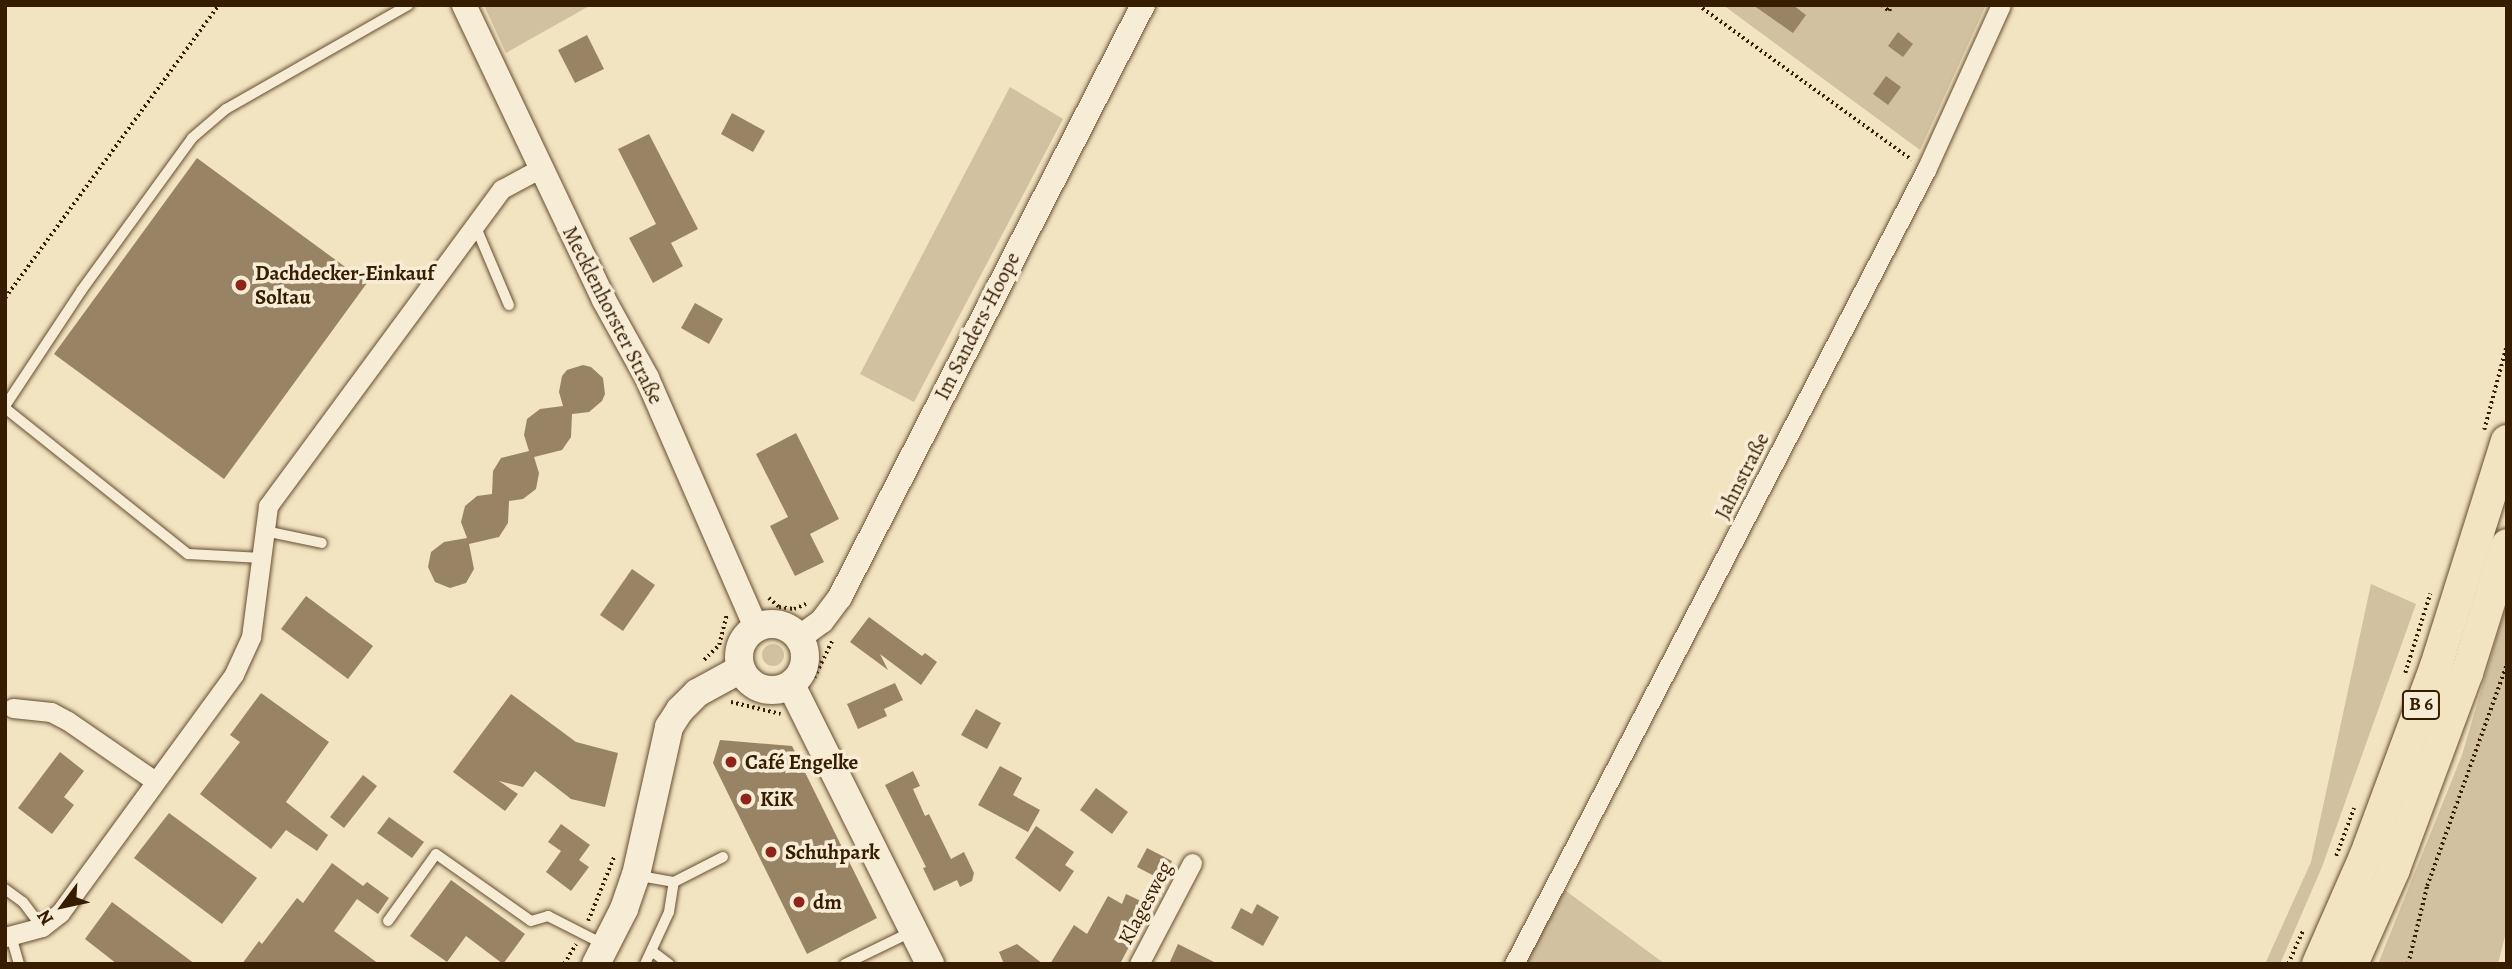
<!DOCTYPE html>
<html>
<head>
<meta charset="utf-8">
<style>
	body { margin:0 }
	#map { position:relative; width:2512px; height:969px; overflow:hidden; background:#f2e3c1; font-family:Alegreya,serif }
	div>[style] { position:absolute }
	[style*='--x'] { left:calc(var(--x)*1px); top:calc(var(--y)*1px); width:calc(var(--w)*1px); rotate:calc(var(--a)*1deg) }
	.green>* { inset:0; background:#d2c1a0 }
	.round { border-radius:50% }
	.building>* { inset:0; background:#988464 }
	.path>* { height:3.5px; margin-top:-1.75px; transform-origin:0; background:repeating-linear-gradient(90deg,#371d00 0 2px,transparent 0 5.5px) }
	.roads { filter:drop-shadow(0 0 2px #664e30) drop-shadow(0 0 2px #664e30) }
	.service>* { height:10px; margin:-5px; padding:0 5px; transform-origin:5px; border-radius:5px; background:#f7edd7 }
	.minor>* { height:19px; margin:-9.5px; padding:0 9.5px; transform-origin:9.5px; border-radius:9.5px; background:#f7edd7 }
	.tertiary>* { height:24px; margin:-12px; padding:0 12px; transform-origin:12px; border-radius:12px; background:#f7edd7 }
	.secondary>* { height:28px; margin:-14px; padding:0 14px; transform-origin:14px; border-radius:14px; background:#f7edd7 }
	.secondary>.ring { margin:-14px; padding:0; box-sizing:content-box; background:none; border:28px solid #f7edd7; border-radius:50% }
	.trunk>* { height:32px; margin:-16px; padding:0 16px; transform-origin:16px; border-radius:16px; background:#f2e3c1 }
	.dots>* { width:19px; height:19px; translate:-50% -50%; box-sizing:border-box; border:4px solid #f7edd7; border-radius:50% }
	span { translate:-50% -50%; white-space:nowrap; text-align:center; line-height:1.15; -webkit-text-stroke:7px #f7edd7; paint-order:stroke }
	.shield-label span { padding:2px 5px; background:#f7edd7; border:2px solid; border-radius:5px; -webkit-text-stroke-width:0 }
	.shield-label { font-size:19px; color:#371d00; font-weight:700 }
	.poi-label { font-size:21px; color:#371d00; font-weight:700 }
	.left { translate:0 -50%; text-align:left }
	.street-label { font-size:21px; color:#371d00 }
	.frame { position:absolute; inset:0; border:7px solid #371d00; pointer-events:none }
	.north { position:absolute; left:28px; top:871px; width:70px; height:70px; -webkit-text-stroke:5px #f7edd7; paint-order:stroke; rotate:237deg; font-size:19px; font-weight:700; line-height:28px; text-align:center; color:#371d00 }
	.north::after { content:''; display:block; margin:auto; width:24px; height:32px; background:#371d00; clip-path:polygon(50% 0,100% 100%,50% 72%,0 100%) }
</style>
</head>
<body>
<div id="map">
	<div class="green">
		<i style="clip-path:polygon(484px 5px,591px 5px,506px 53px)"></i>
		<i style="clip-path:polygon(1723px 5px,1986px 5px,1920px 150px)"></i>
		<i style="clip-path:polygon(1010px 87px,1063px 119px,914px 402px,860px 374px)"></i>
		<i style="clip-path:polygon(2371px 584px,2416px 604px,2322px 867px,2280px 964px,2265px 964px,2311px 862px)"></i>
		<i style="clip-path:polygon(2507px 602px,2507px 928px,2498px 964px,2378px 964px,2462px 755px)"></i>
		<i class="round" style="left:762px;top:644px;width:22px;height:22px"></i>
		<i style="clip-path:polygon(1562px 888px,1665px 964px,1523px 964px)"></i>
	</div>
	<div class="building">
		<i style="clip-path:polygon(1753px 5px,1793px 5px,1806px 15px,1793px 33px)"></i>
		<i style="clip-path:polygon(1898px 32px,1913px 44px,1903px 57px,1888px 46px)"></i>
		<i style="clip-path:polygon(587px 35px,604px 69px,575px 83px,558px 50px)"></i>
		<i style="clip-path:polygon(1886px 76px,1901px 87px,1888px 105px,1873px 94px)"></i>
		<i style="clip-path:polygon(732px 113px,765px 131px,753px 152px,721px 134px)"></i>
		<i style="clip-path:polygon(649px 134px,698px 229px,671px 243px,683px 266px,653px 283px,629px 238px,656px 224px,618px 149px)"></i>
		<i style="clip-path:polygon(197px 158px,367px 283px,224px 479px,54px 354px)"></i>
		<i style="clip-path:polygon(695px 303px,723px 319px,709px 344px,681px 328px)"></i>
		<i style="clip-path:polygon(583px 365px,591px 367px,603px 378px,605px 394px,602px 401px,589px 412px,572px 414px,571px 437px,562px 450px,534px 457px,539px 473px,536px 489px,523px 499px,509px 501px,508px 523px,499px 537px,469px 544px,474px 569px,466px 583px,450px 588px,435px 582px,428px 567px,431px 552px,444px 542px,467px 538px,461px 522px,465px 506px,477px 496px,492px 494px,493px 471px,501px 458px,529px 451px,524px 435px,527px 419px,540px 409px,563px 406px,559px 392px,562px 376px,567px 370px)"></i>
		<i style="clip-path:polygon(796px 433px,839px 519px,810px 534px,824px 562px,795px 576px,770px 526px,788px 517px,756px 454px)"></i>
		<i style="clip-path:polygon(632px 569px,655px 585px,623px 631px,600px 615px)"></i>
		<i style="clip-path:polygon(306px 596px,373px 646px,348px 679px,281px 629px)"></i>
		<i style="clip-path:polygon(869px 617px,922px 656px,925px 653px,937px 662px,921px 685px,880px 654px,888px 670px,850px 642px)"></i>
		<i style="clip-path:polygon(895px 683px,903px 700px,884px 709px,887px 716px,858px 729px,847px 704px)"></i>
		<i style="clip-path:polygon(261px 693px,329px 742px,286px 802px,328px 835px,317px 851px,286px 830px,271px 849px,200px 794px,240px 742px,230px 735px)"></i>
		<i style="clip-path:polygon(511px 694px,576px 742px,618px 753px,605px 807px,571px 799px,535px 771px,523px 787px,499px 781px,518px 794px,505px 811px,453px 772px)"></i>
		<i style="clip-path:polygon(976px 709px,1001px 723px,987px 749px,961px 735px)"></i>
		<i style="clip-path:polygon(720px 740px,792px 746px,877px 918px,807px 954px,713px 763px)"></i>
		<i style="clip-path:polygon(60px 752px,84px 771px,64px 797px,74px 805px,52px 834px,18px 808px)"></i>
		<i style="clip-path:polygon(1000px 766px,1022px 778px,1013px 795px,1040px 810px,1028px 832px,978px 805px)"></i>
		<i style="clip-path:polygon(913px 771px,920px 786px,913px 789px,925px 816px,929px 814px,951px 859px,964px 852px,974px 873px,972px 881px,960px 887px,957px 880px,934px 891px,923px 868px,926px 867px,885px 785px)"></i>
		<i style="clip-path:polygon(363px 775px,377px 786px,344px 828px,330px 817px)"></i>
		<i style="clip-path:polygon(1096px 788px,1128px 812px,1112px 834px,1080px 810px)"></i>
		<i style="clip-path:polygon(169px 813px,257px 878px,222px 924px,134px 858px)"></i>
		<i style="clip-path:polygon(389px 817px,424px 842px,412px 858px,377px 833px)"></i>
		<i style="clip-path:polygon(561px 824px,590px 845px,579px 860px,589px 867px,571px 891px,546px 872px,561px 851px,548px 842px)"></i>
		<i style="clip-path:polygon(1036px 826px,1074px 852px,1065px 865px,1074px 871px,1060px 892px,1015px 858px)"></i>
		<i style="clip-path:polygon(1147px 848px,1172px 861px,1162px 880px,1137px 867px)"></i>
		<i style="clip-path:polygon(332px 863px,363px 886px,367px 882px,389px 898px,378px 914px,357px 899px,334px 931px,379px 964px,242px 964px,259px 941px,262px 944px,297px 898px,303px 903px)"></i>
		<i style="clip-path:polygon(451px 880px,525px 934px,503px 964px,466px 936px,447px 962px,410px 936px)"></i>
		<i style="clip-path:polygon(1126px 894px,1143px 902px,1138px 912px,1145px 916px,1120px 964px,1050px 964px,1074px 925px,1087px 934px,1108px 896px,1122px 904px)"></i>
		<i style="clip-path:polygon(112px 902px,195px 964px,117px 964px,85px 939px)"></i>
		<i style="clip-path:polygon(1257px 904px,1279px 917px,1263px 946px,1231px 928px,1241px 908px,1252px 914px)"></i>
		<i style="clip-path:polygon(1017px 944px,1043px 964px,1004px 964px,999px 952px)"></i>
		<i style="clip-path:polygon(1178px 944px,1218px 964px,1169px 964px)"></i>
	</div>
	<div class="path">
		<i style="--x:1698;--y:5;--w:264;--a:35.9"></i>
		<i style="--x:1882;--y:5;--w:9;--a:41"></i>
		<i style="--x:1889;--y:11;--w:6;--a:-72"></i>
		<i style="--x:5;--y:298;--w:363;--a:-53.9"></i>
		<i style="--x:2484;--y:430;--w:89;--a:-75"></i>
		<i style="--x:769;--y:598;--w:13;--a:42"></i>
		<i style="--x:779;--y:607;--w:15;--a:8"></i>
		<i style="--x:794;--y:609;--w:13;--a:-23"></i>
		<i style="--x:704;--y:660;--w:21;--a:-45"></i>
		<i style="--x:719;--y:645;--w:30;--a:-76"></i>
		<i style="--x:2405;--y:673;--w:83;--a:-72.4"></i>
		<i style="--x:814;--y:678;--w:41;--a:-64.1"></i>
		<i style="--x:731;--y:702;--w:51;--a:13.5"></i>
		<i style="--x:2336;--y:856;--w:51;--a:-69.4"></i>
		<i style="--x:588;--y:921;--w:69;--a:-67.9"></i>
		<i style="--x:564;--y:964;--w:23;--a:-59"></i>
		<i style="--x:2288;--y:964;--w:36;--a:-66"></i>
		<i style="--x:2408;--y:964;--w:80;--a:-76.3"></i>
		<i style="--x:2427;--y:886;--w:236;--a:-70.2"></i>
	</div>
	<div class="roads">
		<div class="service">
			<i style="--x:475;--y:225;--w:87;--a:67"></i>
			<i style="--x:5;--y:406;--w:138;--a:-56.5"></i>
			<i style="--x:81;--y:291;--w:189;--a:-54"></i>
			<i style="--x:192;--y:138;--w:45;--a:-40.5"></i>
			<i style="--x:226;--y:109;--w:210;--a:-29.7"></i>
			<i style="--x:5;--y:408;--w:234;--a:38.6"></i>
			<i style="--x:188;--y:554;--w:74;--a:3.1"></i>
			<i style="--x:265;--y:531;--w:58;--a:11.9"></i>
			<i style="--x:640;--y:876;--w:35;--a:10"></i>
			<i style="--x:674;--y:882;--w:55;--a:-27"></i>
			<i style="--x:5;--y:889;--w:22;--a:36"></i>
			<i style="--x:23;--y:902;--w:31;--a:53"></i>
			<i style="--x:388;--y:921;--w:82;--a:-54.4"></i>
			<i style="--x:436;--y:854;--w:116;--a:35.2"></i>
			<i style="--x:531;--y:921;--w:18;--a:-16"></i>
			<i style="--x:548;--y:916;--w:62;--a:27"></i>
			<i style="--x:11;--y:936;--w:29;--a:74"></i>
			<i style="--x:653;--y:952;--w:20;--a:37"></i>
			<i style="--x:645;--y:964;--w:57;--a:-65.2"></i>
			<i style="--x:669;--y:912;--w:30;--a:-81"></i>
			<i style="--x:845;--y:964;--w:73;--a:-25.9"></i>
		</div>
		<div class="minor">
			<i style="--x:13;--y:708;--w:38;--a:6"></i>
			<i style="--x:51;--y:712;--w:19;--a:28"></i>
			<i style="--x:68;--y:721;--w:106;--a:34.6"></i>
			<i style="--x:5;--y:937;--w:38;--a:-15"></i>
			<i style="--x:42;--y:927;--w:23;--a:-38"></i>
			<i style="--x:60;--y:913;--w:296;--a:-53.9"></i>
			<i style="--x:234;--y:674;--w:41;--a:-65.3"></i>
			<i style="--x:251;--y:637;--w:132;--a:-82.6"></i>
			<i style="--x:268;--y:506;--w:394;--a:-53.6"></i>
			<i style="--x:502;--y:189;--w:44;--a:-28.3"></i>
			<i style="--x:1139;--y:964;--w:114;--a:-62.3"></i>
			<i style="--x:1514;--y:964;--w:895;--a:-62.58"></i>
			<i style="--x:1926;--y:170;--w:181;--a:-65.6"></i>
		</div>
		<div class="tertiary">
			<i style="--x:464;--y:5;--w:327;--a:64.6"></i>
			<i style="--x:604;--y:300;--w:89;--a:61.1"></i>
			<i style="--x:647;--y:378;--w:272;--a:66.4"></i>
			<i style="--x:800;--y:637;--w:27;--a:-36"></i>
			<i style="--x:822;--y:621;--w:30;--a:-53"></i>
			<i style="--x:840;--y:597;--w:665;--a:-62.9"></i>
		</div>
		<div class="secondary">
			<i class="ring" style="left:739px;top:624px;width:38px;height:38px"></i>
			<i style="--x:791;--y:685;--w:312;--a:63.5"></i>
			<i style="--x:596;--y:964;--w:62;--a:-63"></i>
			<i style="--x:624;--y:909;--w:36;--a:-71"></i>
			<i style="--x:636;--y:875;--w:152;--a:-77.4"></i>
			<i style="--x:669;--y:727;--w:20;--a:-57"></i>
			<i style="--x:680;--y:710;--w:24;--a:-45"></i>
			<i style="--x:697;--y:693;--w:50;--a:-28.6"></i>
		</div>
		<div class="trunk">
			<i style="--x:2318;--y:964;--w:117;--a:-66.3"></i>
			<i style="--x:2365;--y:857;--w:204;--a:-69.6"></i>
			<i style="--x:2436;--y:666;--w:236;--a:-72.5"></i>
			<i style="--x:2352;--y:964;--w:104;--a:-66.1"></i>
			<i style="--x:2394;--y:869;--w:209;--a:-69.6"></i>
			<i style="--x:2467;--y:673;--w:134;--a:-72.6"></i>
		</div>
	</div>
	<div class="dots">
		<i style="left:241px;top:285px;background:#8f2418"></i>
		<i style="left:731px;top:762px;background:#8f2418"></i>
		<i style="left:746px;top:799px;background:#8f2418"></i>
		<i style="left:771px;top:852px;background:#8f2418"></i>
		<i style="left:799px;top:902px;background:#8f2418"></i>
	</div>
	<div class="shield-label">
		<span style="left:2421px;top:705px">B 6</span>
	</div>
	<div class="poi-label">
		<span class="left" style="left:255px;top:285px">Dachdecker-Einkauf<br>Soltau</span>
		<span class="left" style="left:745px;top:762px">Café Engelke</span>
		<span class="left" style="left:760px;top:799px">KiK</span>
		<span class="left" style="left:785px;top:852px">Schuhpark</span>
		<span class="left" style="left:813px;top:902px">dm</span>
	</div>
	<div class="street-label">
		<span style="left:613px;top:315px;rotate:63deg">Mecklenhorster Straße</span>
		<span style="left:977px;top:326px;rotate:-63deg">Im Sanders-Hoope</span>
		<span style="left:1742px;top:476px;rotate:-63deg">Jahnstraße</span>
		<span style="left:1145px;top:903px;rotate:-62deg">Klagesweg</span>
	</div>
	<div class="frame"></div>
	<div class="north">N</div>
</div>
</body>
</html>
